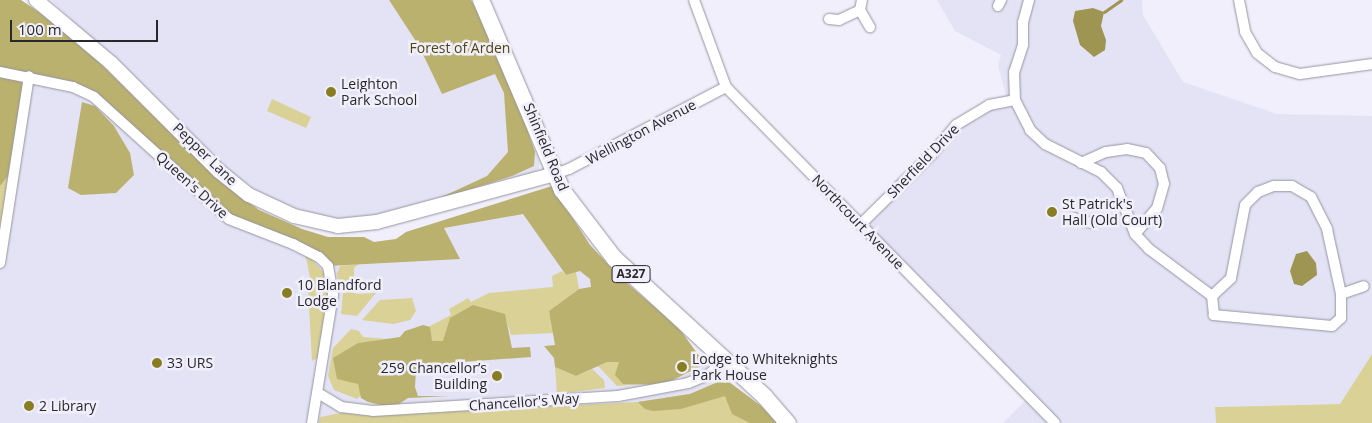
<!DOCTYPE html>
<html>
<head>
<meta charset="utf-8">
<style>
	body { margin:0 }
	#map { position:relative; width:1372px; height:423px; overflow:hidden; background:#f0effb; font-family:"Open Sans",sans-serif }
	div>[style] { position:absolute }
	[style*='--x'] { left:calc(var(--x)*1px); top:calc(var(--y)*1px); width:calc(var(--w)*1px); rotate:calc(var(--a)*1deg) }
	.built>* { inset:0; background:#e4e3f6 }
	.green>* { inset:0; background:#d9d196 }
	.forest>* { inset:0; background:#bab16f }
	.water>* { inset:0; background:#9e9553 }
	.stream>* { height:3px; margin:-1.5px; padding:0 1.5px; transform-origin:1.5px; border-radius:1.5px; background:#9e9553 }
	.roads { filter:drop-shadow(0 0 1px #95949f) drop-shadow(0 0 1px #95949f) }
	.street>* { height:10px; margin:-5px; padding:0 5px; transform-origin:5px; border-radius:5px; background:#fff }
	.secondary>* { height:14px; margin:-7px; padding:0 7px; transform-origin:7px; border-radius:7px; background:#fff }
	.primary>* { height:16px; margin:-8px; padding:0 8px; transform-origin:8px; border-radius:8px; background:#fff }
	.dots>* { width:14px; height:14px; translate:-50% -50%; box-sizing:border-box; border:2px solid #f0effb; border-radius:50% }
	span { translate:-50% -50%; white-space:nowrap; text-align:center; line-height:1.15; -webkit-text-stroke:5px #f0effb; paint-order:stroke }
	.shield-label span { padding:1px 4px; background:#f0effb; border:1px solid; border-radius:4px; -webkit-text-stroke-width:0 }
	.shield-label { font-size:12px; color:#28282c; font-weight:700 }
	.park-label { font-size:14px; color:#4e4613 }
	.poi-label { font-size:14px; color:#28282c }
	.left { translate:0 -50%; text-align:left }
	.right { translate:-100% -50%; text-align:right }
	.street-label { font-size:14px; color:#28282c }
	.scale { position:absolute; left:10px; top:20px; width:148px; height:22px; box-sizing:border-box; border:2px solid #28282c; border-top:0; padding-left:6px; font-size:15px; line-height:18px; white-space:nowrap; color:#28282c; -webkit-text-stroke:4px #f0effb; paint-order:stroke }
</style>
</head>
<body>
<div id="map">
	<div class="built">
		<i style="clip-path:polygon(0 0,21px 0,101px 64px,216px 178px,259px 210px,302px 229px,328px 237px,364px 237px,374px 242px,396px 239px,406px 232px,552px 186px,590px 245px,622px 279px,678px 327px,705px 364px,761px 406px,777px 423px,0 423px)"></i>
		<i style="clip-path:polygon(51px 0,471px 0,539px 160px,539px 169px,531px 174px,396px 212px,337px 220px,299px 212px,266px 197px,227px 169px)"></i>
		<i style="clip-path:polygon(937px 0,1142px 0,1143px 15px,1183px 82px,1277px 114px,1372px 116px,1372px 354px,1340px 404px,1215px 407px,1216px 423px,1003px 423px,1026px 400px,855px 229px,899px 176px,951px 125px,1006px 95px,998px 66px,1001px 55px,955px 31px)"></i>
	</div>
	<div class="green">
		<i style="clip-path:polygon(272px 99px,311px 117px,306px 128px,267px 111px)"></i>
		<i style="clip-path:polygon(15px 168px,0 255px,0 186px)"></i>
		<i style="clip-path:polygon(305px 252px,326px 275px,328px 295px,319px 357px,312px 361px,308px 288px,312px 288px)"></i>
		<i style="clip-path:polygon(359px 264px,354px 268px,354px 277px,350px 278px,354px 288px,340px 289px,337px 274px,340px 266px)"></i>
		<i style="clip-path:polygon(562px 271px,566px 275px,576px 272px,579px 289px,549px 311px,554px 333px,511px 335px,504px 314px,443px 341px,432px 341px,428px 327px,451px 315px,449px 309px,463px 301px,468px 298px,471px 302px,489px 293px,553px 287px,552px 276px)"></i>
		<i style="clip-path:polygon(355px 291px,356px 294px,376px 293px,357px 316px,341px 314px,343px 293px)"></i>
		<i style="clip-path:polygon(412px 298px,416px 311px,410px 320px,393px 324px,362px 320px,380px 300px)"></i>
		<i style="clip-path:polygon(351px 329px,359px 331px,363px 337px,387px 339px,358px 343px,349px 349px,362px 394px,357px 399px,334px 390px,328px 376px,333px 348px)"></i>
		<i style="clip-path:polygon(1372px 354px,1372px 423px,1216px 423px,1215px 407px,1340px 404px)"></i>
		<i style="clip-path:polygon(607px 362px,620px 362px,623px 384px,641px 384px,617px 386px,598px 366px)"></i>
		<i style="clip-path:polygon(555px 367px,576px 376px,592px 369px,604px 380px,605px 388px,557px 394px)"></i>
		<i style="clip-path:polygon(725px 379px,761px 406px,777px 423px,319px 423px,320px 417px,346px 412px,363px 415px,638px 402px,690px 394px)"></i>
	</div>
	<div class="forest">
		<i style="clip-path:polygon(0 0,21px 0,59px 26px,101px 64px,216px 178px,259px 210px,302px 229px,328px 237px,364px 237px,374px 242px,396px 239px,406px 232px,552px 186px,590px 245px,622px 279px,678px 327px,705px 364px,663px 385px,623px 384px,615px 375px,619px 362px,607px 362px,576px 376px,555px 367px,554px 358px,544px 346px,555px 345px,549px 311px,579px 289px,591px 287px,590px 279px,580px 271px,566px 275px,523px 214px,444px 228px,460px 259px,328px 266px,319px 257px,229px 219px,94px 97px,29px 76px,15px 168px,0 186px)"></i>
		<i style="clip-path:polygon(389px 0,471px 0,492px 32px,509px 76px,535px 152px,534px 166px,512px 176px,433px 201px,487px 176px,508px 152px,504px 93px,495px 74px,442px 94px,419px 46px)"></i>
		<i style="clip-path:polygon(82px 102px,95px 106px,114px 126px,130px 153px,134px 175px,116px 193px,81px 195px,68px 188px)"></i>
		<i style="clip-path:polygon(473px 305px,505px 314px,512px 348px,530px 347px,531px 357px,447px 363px,435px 370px,416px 370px,415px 387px,418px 396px,450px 396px,408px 398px,393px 408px,368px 402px,361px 398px,358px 384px,337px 379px,333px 358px,358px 343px,400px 337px,405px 331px,423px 325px,430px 327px,432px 341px,443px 341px,450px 318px)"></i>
		<i style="clip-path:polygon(725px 379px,761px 406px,777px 423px,750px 423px,732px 414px,725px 396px,681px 409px,653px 411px,645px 409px,638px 402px,690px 394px)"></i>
	</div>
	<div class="water">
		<i style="clip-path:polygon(1093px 8px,1104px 12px,1101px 26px,1106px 40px,1105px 50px,1094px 57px,1080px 45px,1073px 21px,1075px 11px)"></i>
		<i style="clip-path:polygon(1307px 251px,1316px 263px,1317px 275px,1302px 286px,1294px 284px,1290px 271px,1296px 254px)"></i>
	</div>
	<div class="stream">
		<i style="--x:1104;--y:12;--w:21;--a:-35"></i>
	</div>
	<div class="roads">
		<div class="street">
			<i style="--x:694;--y:0;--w:93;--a:69.8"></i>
			<i style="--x:726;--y:87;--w:470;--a:45.6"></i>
			<i style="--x:1029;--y:0;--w:23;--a:105"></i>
			<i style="--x:1023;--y:22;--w:23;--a:90"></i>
			<i style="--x:1023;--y:45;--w:28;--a:108"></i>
			<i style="--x:1014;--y:72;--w:28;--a:88"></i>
			<i style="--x:1015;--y:100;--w:34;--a:63"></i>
			<i style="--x:1030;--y:130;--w:21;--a:43"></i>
			<i style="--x:1045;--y:144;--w:63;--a:26.6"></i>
			<i style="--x:1101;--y:172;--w:23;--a:45"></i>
			<i style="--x:1117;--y:188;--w:49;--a:68.6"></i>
			<i style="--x:1135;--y:234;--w:21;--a:47"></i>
			<i style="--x:1149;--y:249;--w:79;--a:36.7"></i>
			<i style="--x:1239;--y:0;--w:33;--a:79"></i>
			<i style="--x:1245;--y:32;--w:24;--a:60"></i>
			<i style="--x:1257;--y:53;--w:23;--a:38"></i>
			<i style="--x:1275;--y:67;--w:26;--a:16"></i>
			<i style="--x:1300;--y:74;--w:73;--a:-7.9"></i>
			<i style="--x:998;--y:6;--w:7;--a:-63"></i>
			<i style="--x:860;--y:10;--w:20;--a:60"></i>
			<i style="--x:829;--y:19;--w:10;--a:6"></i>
			<i style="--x:839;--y:20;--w:23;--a:-25"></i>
			<i style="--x:860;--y:10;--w:10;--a:-79"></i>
			<i style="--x:0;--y:72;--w:75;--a:11.6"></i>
			<i style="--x:73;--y:87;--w:23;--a:25"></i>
			<i style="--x:94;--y:97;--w:182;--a:42.1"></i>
			<i style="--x:229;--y:219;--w:69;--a:21.3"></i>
			<i style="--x:293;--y:244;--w:29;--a:27"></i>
			<i style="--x:319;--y:257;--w:13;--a:45"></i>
			<i style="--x:328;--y:266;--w:29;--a:80"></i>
			<i style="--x:333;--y:295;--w:130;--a:99.3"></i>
			<i style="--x:1081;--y:163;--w:27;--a:-24"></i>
			<i style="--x:1106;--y:152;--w:21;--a:-8"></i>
			<i style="--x:1127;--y:149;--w:19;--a:12"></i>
			<i style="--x:1146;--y:153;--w:21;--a:47"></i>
			<i style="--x:1160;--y:168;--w:16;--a:76"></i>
			<i style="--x:1164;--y:184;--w:25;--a:106"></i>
			<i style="--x:1157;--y:208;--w:34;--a:130"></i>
			<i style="--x:555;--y:174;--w:15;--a:-20"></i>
			<i style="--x:569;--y:169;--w:177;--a:-27.6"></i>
			<i style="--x:1274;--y:186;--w:18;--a:0"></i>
			<i style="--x:1292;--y:186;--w:22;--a:30"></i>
			<i style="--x:1311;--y:197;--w:36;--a:63"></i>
			<i style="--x:1327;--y:229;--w:66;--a:77.8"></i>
			<i style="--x:1341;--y:294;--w:24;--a:90"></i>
			<i style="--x:1341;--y:318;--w:12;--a:138"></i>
			<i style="--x:1332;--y:326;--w:119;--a:-174.7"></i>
			<i style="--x:1214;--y:315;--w:19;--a:-96"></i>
			<i style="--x:1212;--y:296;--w:26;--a:-43"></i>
			<i style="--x:1231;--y:278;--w:74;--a:-79.1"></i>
			<i style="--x:1245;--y:205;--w:18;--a:-45"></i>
			<i style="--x:1258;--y:192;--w:17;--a:-21"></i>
			<i style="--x:1074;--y:218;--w:19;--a:16"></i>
			<i style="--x:861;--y:224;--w:98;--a:-44.6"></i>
			<i style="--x:931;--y:155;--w:39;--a:-50"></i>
			<i style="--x:956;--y:125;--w:39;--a:-31"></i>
			<i style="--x:989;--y:105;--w:26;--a:-11"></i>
			<i style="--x:0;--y:263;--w:189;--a:-81.2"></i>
			<i style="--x:1341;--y:294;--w:24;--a:-19"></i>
			<i style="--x:318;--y:393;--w:27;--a:31"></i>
			<i style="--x:341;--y:407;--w:32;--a:7"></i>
			<i style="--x:373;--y:411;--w:245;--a:-3.5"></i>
			<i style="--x:618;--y:396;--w:71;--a:-10.5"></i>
			<i style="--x:688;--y:383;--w:22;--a:-22"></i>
			<i style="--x:708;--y:375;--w:23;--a:-41"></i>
		</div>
		<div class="secondary">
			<i style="--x:36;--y:0;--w:98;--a:40"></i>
			<i style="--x:111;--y:63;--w:153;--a:45"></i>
			<i style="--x:219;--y:171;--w:38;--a:39"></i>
			<i style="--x:249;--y:195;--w:50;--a:25"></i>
			<i style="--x:294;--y:216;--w:45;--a:12.8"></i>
			<i style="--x:338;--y:226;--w:39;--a:-6"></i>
			<i style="--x:377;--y:222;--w:184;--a:-15.1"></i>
		</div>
		<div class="primary">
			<i style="--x:481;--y:0;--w:207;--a:66.9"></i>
			<i style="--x:562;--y:190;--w:86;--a:52.6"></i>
			<i style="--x:614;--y:258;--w:205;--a:42.6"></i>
			<i style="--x:765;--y:397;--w:35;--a:49"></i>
		</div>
	</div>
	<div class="dots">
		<i style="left:331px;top:92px;background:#897d23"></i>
		<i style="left:1052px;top:212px;background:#897d23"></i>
		<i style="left:287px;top:293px;background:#897d23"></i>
		<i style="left:157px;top:363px;background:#897d23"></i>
		<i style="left:682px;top:367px;background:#897d23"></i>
		<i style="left:497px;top:376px;background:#897d23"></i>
		<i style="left:29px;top:406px;background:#897d23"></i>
	</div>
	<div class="shield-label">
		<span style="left:631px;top:274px">A327</span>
	</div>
	<div class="park-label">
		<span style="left:460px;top:48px">Forest of Arden</span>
	</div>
	<div class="poi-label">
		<span class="left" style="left:341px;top:92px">Leighton<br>Park School</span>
		<span class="left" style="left:1062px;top:212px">St Patrick's<br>Hall (Old Court)</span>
		<span class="left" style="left:297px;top:293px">10 Blandford<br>Lodge</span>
		<span class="left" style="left:692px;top:367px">Lodge to Whiteknights<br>Park House</span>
		<span class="left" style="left:167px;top:363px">33 URS</span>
		<span class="right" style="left:487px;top:376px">259 Chancellor’s<br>Building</span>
		<span class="left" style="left:39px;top:406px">2 Library</span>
	</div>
	<div class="street-label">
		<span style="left:641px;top:132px;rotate:-28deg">Wellington Avenue</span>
		<span style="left:546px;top:147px;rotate:67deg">Shinfield Road</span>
		<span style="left:205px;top:154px;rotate:44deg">Pepper Lane</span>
		<span style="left:923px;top:161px;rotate:-46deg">Sherfield Drive</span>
		<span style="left:192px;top:185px;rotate:42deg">Queen's Drive</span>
		<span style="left:858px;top:222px;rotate:46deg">Northcourt Avenue</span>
		<span style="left:524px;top:402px;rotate:-4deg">Chancellor's Way</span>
	</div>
	<div class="scale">100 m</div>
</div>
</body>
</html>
